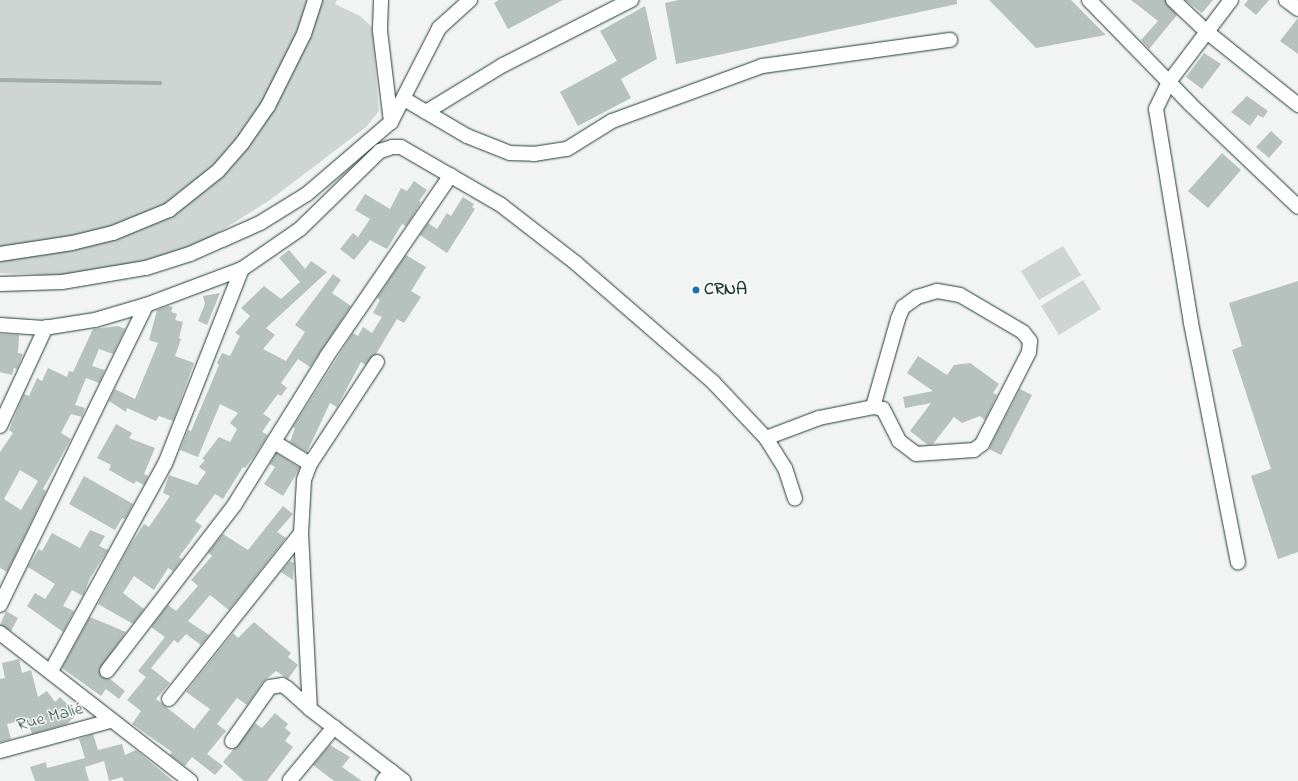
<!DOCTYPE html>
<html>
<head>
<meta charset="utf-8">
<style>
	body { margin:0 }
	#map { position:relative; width:1298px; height:781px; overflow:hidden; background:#f2f3f3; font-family:"Indie Flower",sans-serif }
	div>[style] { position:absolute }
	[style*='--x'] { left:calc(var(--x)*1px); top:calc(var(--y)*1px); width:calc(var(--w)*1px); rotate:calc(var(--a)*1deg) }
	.green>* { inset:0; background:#ced5d3 }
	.stream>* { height:3.5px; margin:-1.75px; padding:0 1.75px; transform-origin:1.75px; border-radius:1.75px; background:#a1adaa }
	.building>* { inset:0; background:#b7c1bd }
	.roads { filter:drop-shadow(0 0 1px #1f3d34) drop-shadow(0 0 1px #1f3d34) }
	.minor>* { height:14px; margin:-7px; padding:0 7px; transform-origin:7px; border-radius:7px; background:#fff }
	.dots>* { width:11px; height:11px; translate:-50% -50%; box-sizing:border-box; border:2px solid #fff; border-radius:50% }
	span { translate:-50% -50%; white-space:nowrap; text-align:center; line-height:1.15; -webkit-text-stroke:3px #fff; paint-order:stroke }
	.poi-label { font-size:18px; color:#1f3d34; font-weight:700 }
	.left { translate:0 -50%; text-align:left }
	.street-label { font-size:18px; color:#1f3d34 }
</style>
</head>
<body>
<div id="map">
	<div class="green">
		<i style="clip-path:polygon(0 0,337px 0,335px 4px,360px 16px,372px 27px,379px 111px,366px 127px,270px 200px,205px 241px,153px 260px,74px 276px,0 273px)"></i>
		<i style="clip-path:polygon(1063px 246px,1081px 275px,1039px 300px,1021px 271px)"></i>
		<i style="clip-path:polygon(1083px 280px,1101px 309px,1059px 335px,1041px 306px)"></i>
	</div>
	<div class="stream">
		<i style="--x:0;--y:80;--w:160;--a:1.1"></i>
	</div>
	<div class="building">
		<i style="clip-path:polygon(499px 0,563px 0,508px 29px,494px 3px)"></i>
		<i style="clip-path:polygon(679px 0,957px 0,957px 4px,676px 64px,665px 3px)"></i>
		<i style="clip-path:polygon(989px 0,1071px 0,1106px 35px,1036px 48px)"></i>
		<i style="clip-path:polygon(1131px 0,1165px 0,1177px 15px,1149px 49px,1141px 40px,1158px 21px)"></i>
		<i style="clip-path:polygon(1185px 0,1213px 0,1202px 13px)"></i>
		<i style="clip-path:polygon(1248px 0,1269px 0,1256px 15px,1244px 5px)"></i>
		<i style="clip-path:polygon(645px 6px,657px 59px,621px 79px,631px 98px,578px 126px,560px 92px,617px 61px,600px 31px)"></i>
		<i style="clip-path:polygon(1298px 18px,1298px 54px,1280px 41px)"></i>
		<i style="clip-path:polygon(1204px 53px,1221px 64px,1202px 89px,1186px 77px)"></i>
		<i style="clip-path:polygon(1247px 96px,1268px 111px,1263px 118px,1258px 115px,1250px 126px,1231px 112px)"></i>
		<i style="clip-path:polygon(1271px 131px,1283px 142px,1269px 158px,1256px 147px)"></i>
		<i style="clip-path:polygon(1222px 153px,1241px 170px,1208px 208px,1188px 191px)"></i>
		<i style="clip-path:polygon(414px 181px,427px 190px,419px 201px,421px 202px,417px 209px,406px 226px,402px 224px,387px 249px,370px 240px,354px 260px,340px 249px,353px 233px,358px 237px,370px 219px,355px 210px,365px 194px,390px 209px,401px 188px,407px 191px)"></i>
		<i style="clip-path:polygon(463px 197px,474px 204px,472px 207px,475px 209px,447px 253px,420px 235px,428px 223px,437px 229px,447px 213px,451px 216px)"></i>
		<i style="clip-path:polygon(289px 250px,305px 269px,311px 261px,327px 272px,266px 328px,275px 335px,263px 349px,286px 361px,305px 332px,295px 325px,333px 274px,341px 280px,332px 293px,351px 306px,310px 367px,298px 359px,281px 383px,287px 388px,281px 396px,278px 394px,263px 414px,271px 419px,262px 432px,268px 435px,255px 455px,245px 468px,243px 467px,223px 499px,215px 494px,195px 521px,202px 526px,179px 557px,182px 559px,173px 571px,168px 568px,154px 590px,134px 576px,123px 593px,144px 609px,133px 624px,98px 604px,129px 547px,144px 524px,149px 527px,170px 496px,163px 493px,169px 475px,197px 485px,206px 472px,199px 467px,205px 460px,202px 459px,219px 437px,230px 442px,237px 429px,230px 423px,238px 413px,220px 404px,198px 457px,180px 450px,188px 430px,191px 431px,219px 365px,217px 363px,222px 353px,230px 356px,240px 336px,235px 333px,250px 316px,241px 308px,264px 286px,281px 299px,300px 282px,279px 258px)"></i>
		<i style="clip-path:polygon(406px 255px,426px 267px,411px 291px,421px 297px,404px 323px,397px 319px,376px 354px,365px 365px,361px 362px,337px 407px,330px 403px,307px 452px,290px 442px,295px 428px,293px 427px,353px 333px,358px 336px,363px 327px,372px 333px,382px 317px,373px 313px,380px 300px,377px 298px)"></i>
		<i style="clip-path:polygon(1298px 281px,1298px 552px,1278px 559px,1251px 476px,1271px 469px,1232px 350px,1242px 346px,1229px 303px)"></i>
		<i style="clip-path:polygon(220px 293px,207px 325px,198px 321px,205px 304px,203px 296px)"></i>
		<i style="clip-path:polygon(168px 306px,173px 307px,171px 312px,177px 314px,175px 320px,183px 322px,179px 338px,181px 339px,175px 356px,194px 363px,173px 421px,159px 416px,156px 421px,127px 408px,126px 412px,109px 401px,115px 389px,135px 399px,158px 343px,149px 340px,157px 310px)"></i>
		<i style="clip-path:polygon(evenodd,118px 326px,125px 329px,113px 354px,99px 349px,92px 366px,105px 370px,99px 383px,86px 378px,75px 405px,85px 408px,82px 417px,71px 414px,61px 433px,71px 439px,43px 489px,46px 491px,7px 572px,0 568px,0 452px,13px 433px,9px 430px,24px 394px,29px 396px,37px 378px,42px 381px,48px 368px,67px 377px,69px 371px,73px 372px,93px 329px,118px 326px,20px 470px,38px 481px,21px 510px,4px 499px,20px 470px)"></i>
		<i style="clip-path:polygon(0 334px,19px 335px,18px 353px,23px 354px,17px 369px,14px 368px,12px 375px,0 372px)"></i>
		<i style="clip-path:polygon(918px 356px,947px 375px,954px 365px,970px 363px,999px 384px,993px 393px,997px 395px,985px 420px,980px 416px,962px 423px,954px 417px,933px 444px,928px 445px,910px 431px,931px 403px,905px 408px,903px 397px,933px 391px,907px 373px)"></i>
		<i style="clip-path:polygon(1020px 389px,1032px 395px,1001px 455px,989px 449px)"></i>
		<i style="clip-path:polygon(116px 424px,132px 433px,129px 438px,155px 448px,144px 474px,148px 476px,144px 485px,136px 481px,134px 484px,109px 470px,111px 465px,97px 458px)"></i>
		<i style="clip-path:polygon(276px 453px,300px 468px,283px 496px,264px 484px,275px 467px,270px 464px)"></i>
		<i style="clip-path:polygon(84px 476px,133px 504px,125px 519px,122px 518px,115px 530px,69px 504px)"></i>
		<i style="clip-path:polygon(283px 506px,293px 514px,277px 532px,286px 538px,229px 610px,210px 595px,188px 621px,209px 635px,201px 645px,186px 634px,178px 643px,174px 640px,151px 668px,170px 683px,156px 699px,194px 729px,210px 709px,186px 692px,233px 633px,238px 638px,254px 622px,291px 653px,288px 657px,298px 665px,288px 679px,276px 671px,263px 682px,247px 705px,237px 698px,217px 724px,226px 731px,207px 754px,223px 766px,215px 775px,192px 757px,185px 766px,170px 755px,172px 752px,132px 724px,141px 711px,127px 700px,146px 677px,138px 671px,165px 637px,151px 627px,168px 605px,176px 611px,198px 586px,191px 580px,212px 556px,208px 553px,223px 534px,248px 550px)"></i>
		<i style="clip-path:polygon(90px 530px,105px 536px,99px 546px,108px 550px,90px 578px,83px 596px,72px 590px,63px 606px,74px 611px,63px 632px,27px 606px,35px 593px,45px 599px,55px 584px,28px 567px,39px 549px,42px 551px,52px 533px,80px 548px)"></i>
		<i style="clip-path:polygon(290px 561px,294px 563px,293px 580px,281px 572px)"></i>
		<i style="clip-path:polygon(6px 611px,18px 618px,11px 631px,0 625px)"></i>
		<i style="clip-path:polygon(90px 617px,126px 632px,99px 670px,102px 677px,110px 679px,125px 691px,119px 699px,106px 689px,101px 696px,62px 668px)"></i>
		<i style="clip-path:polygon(19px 659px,22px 673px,31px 670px,38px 697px,47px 691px,55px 702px,60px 697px,77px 714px,67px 724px,32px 734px,27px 719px,7px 724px,11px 739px,0 742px,0 679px,5px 678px,2px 663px)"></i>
		<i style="clip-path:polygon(275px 713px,288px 724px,285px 728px,291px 733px,285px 741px,293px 747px,267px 781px,244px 781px,223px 762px,255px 723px,262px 728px)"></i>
		<i style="clip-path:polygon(93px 734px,98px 750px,122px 744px,125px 755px,136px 750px,173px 781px,124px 781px,122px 777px,109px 781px,104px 761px,85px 767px,89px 781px,35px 781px,30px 767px,46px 762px,47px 768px,85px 758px,79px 739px)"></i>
		<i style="clip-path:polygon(330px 745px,350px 757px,342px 767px,362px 781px,334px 781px,313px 765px)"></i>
	</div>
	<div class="roads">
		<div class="minor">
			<i style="--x:381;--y:0;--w:31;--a:92"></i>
			<i style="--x:380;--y:31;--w:92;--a:83.1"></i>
			<i style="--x:1089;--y:0;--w:145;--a:45.8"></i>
			<i style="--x:1190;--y:104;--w:149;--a:43.6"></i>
			<i style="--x:1173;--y:0;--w:47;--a:43.3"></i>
			<i style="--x:1207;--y:32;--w:117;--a:38.7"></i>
			<i style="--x:1231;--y:0;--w:103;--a:127.1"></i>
			<i style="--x:1169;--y:82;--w:30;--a:116"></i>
			<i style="--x:1156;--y:109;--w:217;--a:80.7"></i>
			<i style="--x:1191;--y:323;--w:244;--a:78.9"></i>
			<i style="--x:1286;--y:0;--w:15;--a:37"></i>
			<i style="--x:404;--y:99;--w:73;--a:30.4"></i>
			<i style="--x:467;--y:136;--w:46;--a:21.6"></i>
			<i style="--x:510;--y:153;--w:24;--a:2"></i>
			<i style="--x:534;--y:154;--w:33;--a:-9"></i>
			<i style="--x:567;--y:149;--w:53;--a:-31.9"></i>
			<i style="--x:612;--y:121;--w:160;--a:-20.1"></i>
			<i style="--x:762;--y:66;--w:190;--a:-7.9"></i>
			<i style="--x:426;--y:112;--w:90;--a:-31.4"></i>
			<i style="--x:503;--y:65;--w:144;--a:-26.9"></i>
			<i style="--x:0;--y:254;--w:73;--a:-8.7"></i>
			<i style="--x:72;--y:243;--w:42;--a:-13.7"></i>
			<i style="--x:113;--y:233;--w:61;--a:-22.3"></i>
			<i style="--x:169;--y:210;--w:63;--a:-38.5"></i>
			<i style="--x:218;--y:171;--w:38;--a:-49"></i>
			<i style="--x:243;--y:142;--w:44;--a:-55.2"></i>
			<i style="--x:268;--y:106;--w:80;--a:-63.4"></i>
			<i style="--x:304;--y:34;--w:36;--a:-72"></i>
			<i style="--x:0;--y:284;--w:62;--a:-1.8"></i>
			<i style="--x:62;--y:282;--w:85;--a:-9.5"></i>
			<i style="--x:146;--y:268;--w:46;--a:-17.7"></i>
			<i style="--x:190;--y:254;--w:35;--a:-24"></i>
			<i style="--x:222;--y:240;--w:42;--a:-24.1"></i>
			<i style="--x:260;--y:223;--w:55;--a:-31.7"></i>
			<i style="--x:307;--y:194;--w:111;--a:-40.6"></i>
			<i style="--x:391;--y:122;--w:106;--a:-62.9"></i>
			<i style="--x:439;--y:28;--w:42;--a:-42.1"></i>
			<i style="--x:0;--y:325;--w:44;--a:3.9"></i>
			<i style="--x:44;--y:328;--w:52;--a:-8.9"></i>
			<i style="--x:95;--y:320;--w:53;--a:-16.4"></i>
			<i style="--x:146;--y:305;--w:103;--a:-20.6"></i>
			<i style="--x:242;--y:269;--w:70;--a:-34.6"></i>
			<i style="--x:300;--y:229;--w:112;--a:-44.3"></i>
			<i style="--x:380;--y:151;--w:13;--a:-18"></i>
			<i style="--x:392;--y:147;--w:9;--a:0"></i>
			<i style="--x:401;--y:147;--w:116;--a:30.1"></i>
			<i style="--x:501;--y:205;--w:96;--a:37.8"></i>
			<i style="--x:577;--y:264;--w:180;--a:40.9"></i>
			<i style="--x:713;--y:382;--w:77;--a:46.6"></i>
			<i style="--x:766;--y:438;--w:36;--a:58"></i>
			<i style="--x:785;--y:468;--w:32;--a:72"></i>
			<i style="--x:377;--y:362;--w:122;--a:123.3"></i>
			<i style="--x:310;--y:464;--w:17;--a:111"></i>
			<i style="--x:304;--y:480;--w:53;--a:93.2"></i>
			<i style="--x:301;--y:533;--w:176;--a:87.1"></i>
			<i style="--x:310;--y:709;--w:118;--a:37.5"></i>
			<i style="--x:0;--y:426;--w:109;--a:-65.1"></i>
			<i style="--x:766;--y:438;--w:57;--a:-20.7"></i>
			<i style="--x:819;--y:418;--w:55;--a:-11.5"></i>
			<i style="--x:873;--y:407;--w:10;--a:11"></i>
			<i style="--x:883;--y:409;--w:36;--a:63"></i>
			<i style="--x:899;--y:441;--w:21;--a:37"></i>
			<i style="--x:916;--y:454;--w:58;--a:-3.9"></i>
			<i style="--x:974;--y:450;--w:10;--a:-37"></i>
			<i style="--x:982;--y:444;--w:103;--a:-62.9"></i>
			<i style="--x:1029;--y:352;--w:11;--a:-85"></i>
			<i style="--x:1030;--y:341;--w:11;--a:-128"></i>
			<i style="--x:1023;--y:332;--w:73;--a:-149.6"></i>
			<i style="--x:960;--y:295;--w:23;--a:-170"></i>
			<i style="--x:937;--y:291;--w:21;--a:163"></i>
			<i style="--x:917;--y:297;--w:17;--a:144"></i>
			<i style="--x:903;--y:307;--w:13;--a:113"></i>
			<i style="--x:898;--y:319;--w:91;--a:105.9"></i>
			<i style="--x:274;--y:442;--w:42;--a:31.4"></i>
			<i style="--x:0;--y:605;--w:334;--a:-64"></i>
			<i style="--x:0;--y:633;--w:241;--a:37.9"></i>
			<i style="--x:51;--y:671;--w:236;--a:-61.2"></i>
			<i style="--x:165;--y:464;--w:210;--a:-68.5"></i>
			<i style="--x:107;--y:671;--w:210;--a:-52.5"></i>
			<i style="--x:235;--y:504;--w:174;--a:-58.1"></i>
			<i style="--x:327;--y:356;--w:219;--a:-55.6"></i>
			<i style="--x:169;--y:699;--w:212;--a:-51.5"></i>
			<i style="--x:232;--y:741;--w:66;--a:-54.9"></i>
			<i style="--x:270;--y:687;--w:12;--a:-9"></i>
			<i style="--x:282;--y:685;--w:6;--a:31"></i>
			<i style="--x:287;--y:688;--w:31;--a:42"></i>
			<i style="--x:0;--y:751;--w:114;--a:-15.3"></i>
			<i style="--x:290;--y:780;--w:69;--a:-50.3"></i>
			<i style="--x:383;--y:781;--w:13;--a:-51"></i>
		</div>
	</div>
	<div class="dots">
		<i style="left:696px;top:290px;background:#1f6fb2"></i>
	</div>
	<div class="poi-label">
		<span class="left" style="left:704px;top:290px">CRNA</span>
	</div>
	<div class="street-label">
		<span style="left:50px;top:718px;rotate:-15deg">Rue Malié</span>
	</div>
</div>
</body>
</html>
